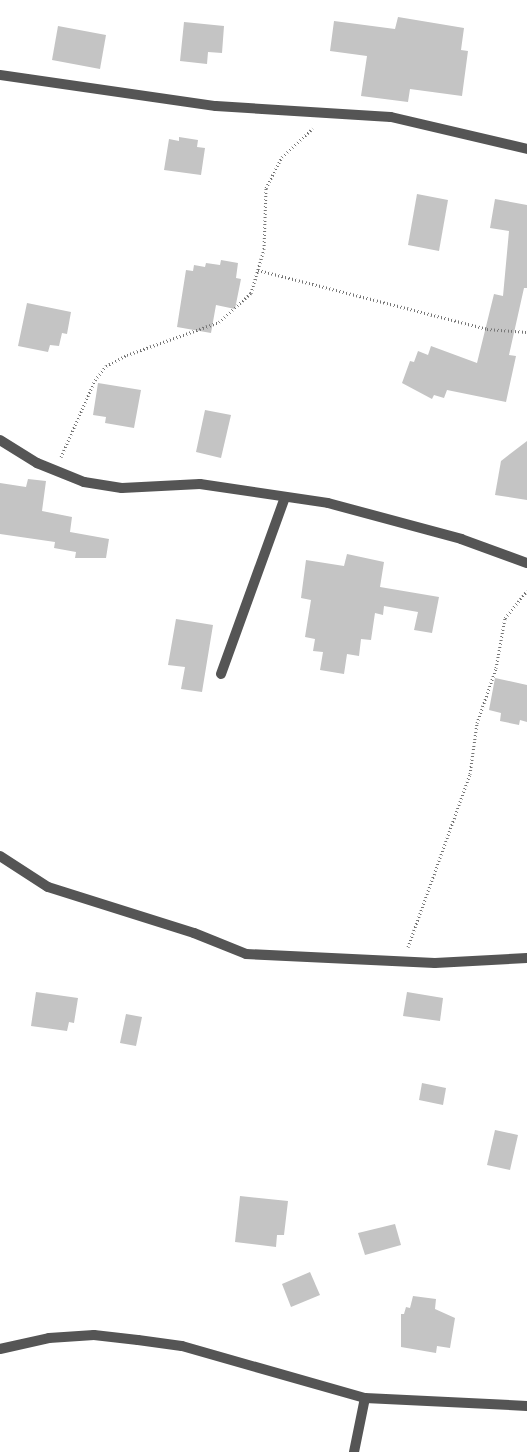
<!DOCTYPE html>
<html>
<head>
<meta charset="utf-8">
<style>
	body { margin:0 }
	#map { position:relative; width:527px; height:1452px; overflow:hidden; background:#fff; font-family:Lato,sans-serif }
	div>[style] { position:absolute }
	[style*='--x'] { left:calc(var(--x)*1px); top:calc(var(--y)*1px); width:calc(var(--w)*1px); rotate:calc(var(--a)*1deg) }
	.building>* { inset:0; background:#c4c4c4 }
	.path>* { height:3px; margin-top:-1.5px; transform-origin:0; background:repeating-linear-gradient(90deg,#777 0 1px,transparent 0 3.5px) }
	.minor>* { height:10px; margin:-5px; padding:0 5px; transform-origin:5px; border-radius:5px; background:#555 }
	span { translate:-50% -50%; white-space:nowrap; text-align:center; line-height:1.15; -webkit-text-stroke:4px #fff; paint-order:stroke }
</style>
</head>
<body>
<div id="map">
	<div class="building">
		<i style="clip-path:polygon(398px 17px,464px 28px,461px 50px,468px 51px,462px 96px,410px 89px,408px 102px,361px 96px,367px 56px,330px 51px,334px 21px,395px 29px)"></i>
		<i style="clip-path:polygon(184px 22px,224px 26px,222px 53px,208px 52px,207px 64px,180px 61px)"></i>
		<i style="clip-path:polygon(58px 26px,106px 35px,100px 69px,52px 60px)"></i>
		<i style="clip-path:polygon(179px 137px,198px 140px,197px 147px,205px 148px,201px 175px,164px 170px,169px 139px,179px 141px)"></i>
		<i style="clip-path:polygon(417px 194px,448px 200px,439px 251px,408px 245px)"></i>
		<i style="clip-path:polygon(495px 199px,527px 205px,527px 288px,524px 288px,509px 355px,516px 356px,506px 402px,447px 390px,444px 398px,434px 395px,432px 399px,402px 383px,410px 361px,414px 362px,418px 351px,428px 355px,431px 346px,477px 363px,494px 294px,503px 296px,509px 231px,490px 228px)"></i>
		<i style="clip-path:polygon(221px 260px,238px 263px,236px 278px,241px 279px,235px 309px,216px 305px,211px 333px,177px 327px,186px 270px,193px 271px,194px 265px,205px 267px,206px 263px,220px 265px)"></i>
		<i style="clip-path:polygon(27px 303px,71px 312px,67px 334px,62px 333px,59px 346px,50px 345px,48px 352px,18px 346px)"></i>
		<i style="clip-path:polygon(98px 383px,141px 390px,134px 428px,105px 423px,106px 417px,93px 415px)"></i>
		<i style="clip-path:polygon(205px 410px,231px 415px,221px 458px,196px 452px)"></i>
		<i style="clip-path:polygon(527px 441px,527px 500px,495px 495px,501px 461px)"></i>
		<i style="clip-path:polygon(28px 479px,46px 481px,42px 511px,72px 517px,70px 532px,109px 539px,106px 558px,75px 558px,76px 552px,54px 548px,55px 542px,0 534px,0 483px,26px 487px)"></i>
		<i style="clip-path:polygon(347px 554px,384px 562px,380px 587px,439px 597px,432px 633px,414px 630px,418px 612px,384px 606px,383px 615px,375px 613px,371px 640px,361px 639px,359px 656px,347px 654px,344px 674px,320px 670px,323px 652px,313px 651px,315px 639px,305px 637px,311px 600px,301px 598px,306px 560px,344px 566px)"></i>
		<i style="clip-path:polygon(176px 619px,213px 625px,202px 692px,181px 689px,185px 667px,168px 665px)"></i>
		<i style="clip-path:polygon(495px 678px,527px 685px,527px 722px,520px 720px,519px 725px,500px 721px,501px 713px,489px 710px)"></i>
		<i style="clip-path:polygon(36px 992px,78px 998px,74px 1023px,69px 1022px,67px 1031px,31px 1026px)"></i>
		<i style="clip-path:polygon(407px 992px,443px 998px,440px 1021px,403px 1016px)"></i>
		<i style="clip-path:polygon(126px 1014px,142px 1017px,136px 1046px,120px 1043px)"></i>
		<i style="clip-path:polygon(422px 1083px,446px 1088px,443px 1105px,419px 1100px)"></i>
		<i style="clip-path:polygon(495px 1130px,518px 1135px,510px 1170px,487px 1165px)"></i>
		<i style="clip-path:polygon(240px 1196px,288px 1201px,284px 1235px,277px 1235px,276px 1247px,235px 1242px)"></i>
		<i style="clip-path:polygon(395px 1224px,401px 1245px,365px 1255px,358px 1233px)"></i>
		<i style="clip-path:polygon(310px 1272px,320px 1295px,291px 1307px,282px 1284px)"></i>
		<i style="clip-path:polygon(413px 1296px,436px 1299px,435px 1309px,455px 1318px,450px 1348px,437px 1346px,436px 1353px,401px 1347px,401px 1314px,404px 1314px,406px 1307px,410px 1308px)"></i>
	</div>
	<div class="path">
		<i style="--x:258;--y:270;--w:236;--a:14.4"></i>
		<i style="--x:487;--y:329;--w:40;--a:4.3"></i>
		<i style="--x:61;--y:457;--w:84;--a:-66.2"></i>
		<i style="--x:95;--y:380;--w:18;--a:-52"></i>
		<i style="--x:106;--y:366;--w:24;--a:-28"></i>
		<i style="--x:127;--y:355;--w:98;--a:-19.7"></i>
		<i style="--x:219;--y:322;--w:43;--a:-42.2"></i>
		<i style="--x:251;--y:293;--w:46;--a:-73.5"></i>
		<i style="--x:264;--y:249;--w:61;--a:-88.1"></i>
		<i style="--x:266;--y:188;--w:35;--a:-63"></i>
		<i style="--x:282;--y:157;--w:42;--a:-43.1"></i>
		<i style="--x:408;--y:947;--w:184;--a:-70.3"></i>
		<i style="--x:470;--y:774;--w:51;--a:-82.2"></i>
		<i style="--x:477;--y:723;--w:58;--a:-70.9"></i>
		<i style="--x:496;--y:668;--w:51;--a:-79.8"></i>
		<i style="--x:505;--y:618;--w:35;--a:-51"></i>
	</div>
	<div class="minor">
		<i style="--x:0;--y:75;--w:218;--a:8.2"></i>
		<i style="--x:216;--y:106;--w:175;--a:3.6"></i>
		<i style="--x:391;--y:117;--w:140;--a:13.2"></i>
		<i style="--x:0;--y:440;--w:44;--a:31.9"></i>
		<i style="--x:37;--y:463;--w:51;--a:22"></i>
		<i style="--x:84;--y:482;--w:38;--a:9"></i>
		<i style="--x:122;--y:488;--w:78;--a:-2.9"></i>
		<i style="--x:200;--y:484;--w:129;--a:8.4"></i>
		<i style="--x:328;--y:503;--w:138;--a:15.1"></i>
		<i style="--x:461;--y:539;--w:70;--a:20"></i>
		<i style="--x:221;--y:674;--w:188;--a:-70.1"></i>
		<i style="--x:0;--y:856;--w:57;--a:32.9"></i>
		<i style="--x:48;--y:887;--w:153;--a:17.5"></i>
		<i style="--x:194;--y:933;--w:56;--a:22"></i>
		<i style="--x:246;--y:954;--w:189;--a:2.7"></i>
		<i style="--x:435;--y:963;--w:92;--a:-3.1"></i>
		<i style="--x:0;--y:1349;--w:50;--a:-12.7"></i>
		<i style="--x:49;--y:1338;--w:45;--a:-3.8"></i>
		<i style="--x:94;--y:1335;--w:44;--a:6.5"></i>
		<i style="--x:138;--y:1340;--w:44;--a:7.8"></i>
		<i style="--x:182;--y:1346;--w:190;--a:15.9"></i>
		<i style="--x:365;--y:1398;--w:162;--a:2.8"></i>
		<i style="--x:354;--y:1452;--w:55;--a:-78.5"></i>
	</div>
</div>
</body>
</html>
